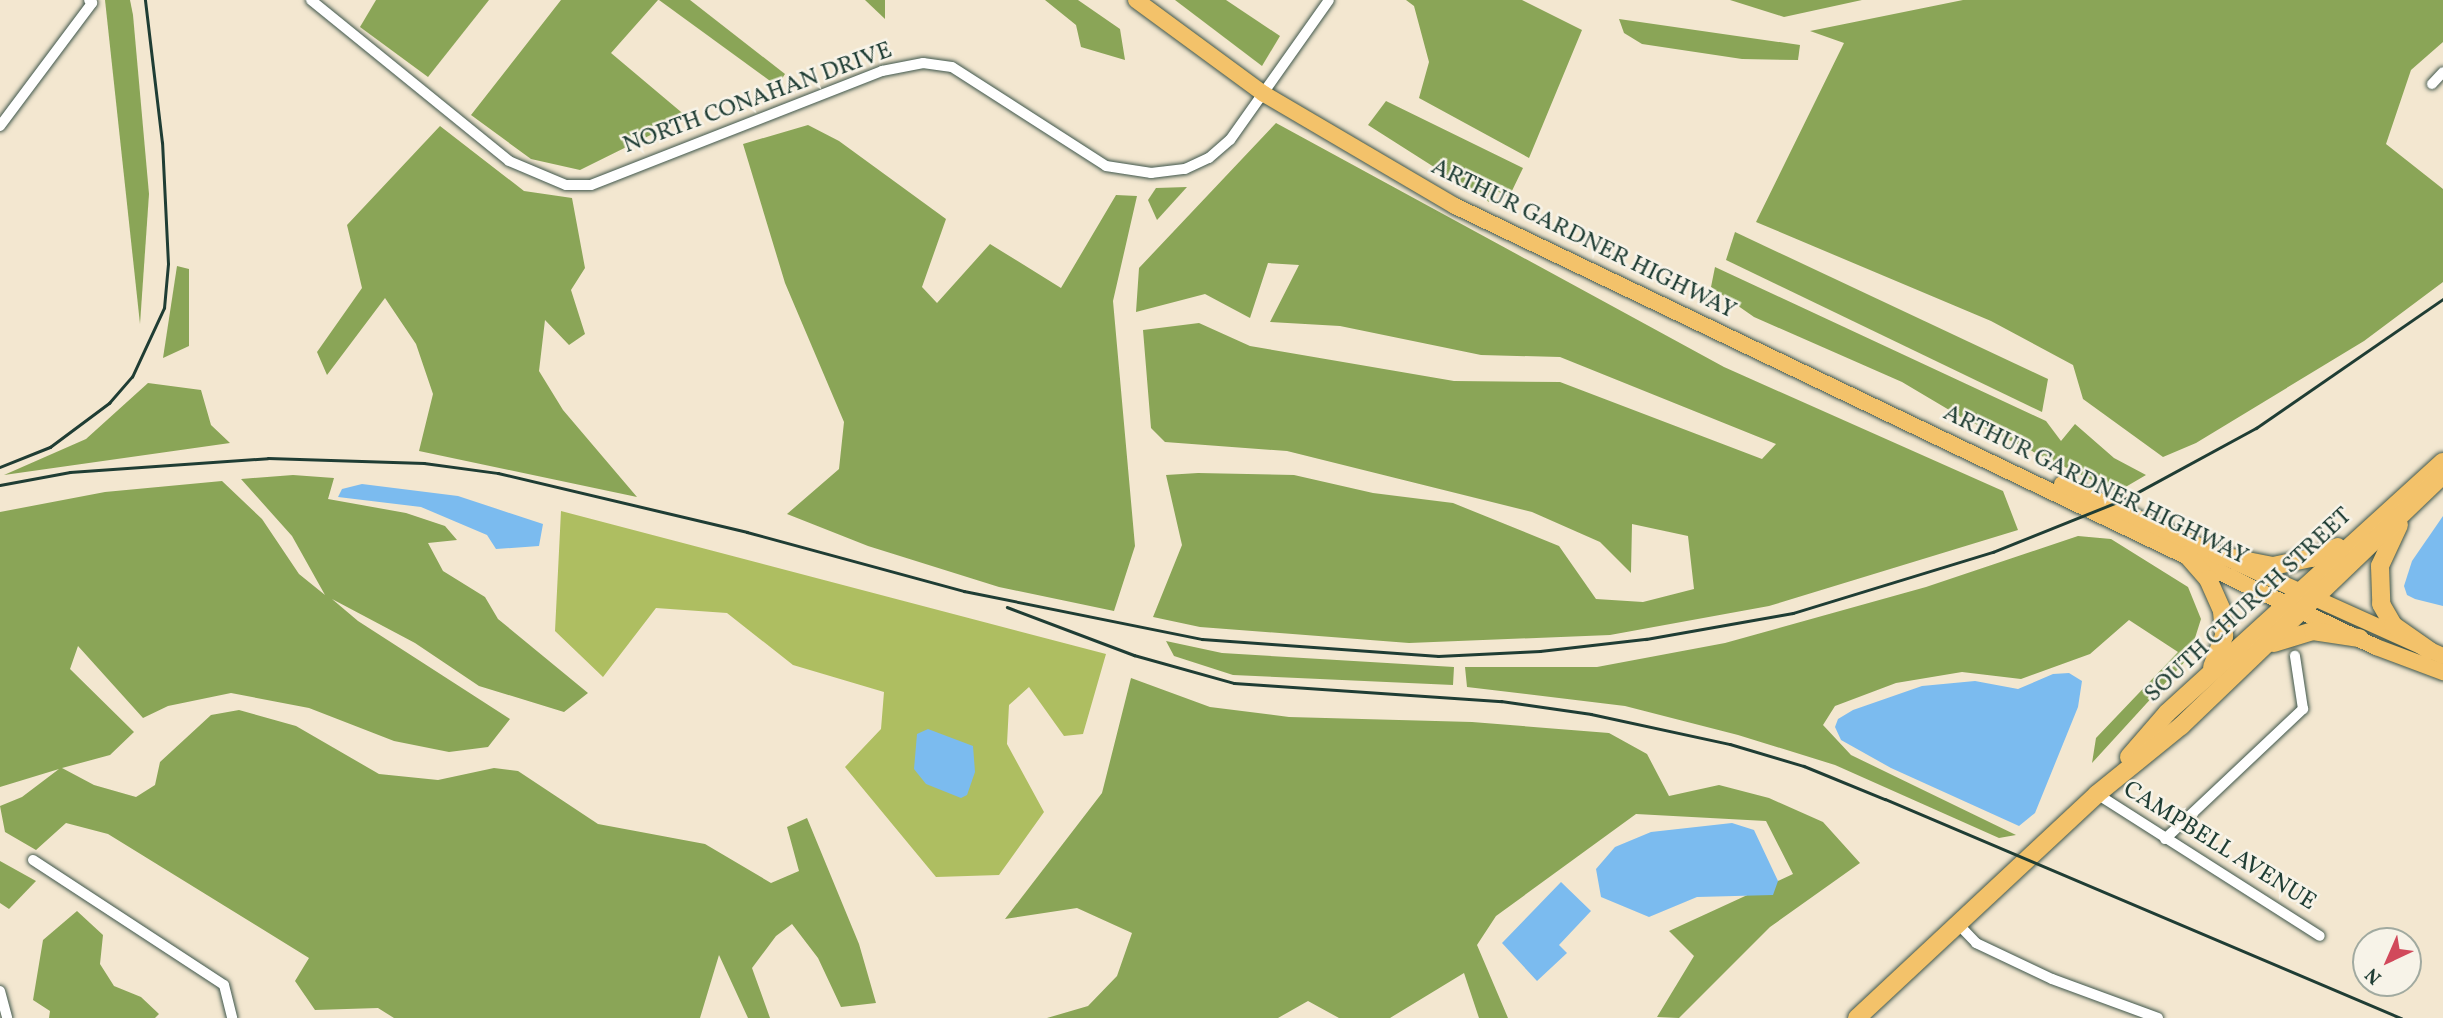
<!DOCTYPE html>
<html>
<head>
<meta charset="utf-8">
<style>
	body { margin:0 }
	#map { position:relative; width:2443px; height:1018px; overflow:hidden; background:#f3e7d0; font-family:Vollkorn,serif }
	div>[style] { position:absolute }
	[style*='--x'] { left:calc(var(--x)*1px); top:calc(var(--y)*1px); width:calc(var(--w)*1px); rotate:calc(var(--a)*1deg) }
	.green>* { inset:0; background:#aebe61 }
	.forest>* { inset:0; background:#8aa557 }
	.water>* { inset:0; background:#7bbbef }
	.roads { filter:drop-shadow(0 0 2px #3f564b) drop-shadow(0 0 2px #3f564b) }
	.minor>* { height:10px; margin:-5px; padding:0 5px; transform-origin:5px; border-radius:5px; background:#fff }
	.primary>* { height:16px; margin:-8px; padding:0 8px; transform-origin:8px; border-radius:8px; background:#f3c26a }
	.trunk>* { height:18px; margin:-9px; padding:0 9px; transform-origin:9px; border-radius:9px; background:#f3c26a }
	.rail>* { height:2.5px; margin:-1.25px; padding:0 1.25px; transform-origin:1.25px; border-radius:1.25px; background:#1f3d34 }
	span { translate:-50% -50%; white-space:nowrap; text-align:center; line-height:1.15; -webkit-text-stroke:5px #f7f3e8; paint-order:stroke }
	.street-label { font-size:24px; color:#1f3d34 }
	.north { position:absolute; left:2352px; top:927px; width:70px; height:70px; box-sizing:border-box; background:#f7f3e8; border:2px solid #a1aaa0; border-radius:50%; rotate:224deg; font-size:19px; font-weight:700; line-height:28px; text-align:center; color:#1f3d34 }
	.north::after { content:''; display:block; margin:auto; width:24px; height:32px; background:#d1495b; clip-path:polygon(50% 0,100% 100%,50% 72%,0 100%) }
</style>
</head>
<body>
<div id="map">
	<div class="green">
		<i style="clip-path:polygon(561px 511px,1106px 654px,1083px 734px,1064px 736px,1029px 687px,1009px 705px,1007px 744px,1044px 812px,999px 875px,936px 877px,845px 767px,881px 729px,884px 692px,793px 665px,727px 613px,656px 608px,603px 677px,555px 631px)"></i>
	</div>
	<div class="forest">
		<i style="clip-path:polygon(105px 0,130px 0,133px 15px,149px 194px,140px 324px)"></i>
		<i style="clip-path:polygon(376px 0,489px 0,428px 77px,360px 27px)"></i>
		<i style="clip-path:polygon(561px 0,658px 0,611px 53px,687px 117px,580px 170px,531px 159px,471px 115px)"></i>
		<i style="clip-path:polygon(659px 0,690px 0,785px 74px,777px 86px)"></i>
		<i style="clip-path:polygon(865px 0,885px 0,885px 19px)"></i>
		<i style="clip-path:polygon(1045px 0,1078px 0,1120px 29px,1125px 60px,1081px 47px,1076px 25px)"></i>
		<i style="clip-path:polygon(1175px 0,1226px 0,1280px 36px,1262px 66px)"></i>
		<i style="clip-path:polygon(1406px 0,1522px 0,1582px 30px,1529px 158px,1419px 98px,1429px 62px,1414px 6px)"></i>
		<i style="clip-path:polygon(1730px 0,1862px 0,1784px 17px)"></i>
		<i style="clip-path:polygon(1963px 0,2443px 0,2443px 42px,2411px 70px,2386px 144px,2443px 189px,2443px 282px,2364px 341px,2196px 443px,2163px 457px,2083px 399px,2073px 365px,1991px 321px,1756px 222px,1844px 43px,1810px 31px)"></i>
		<i style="clip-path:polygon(1619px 19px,1800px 45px,1798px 60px,1742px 59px,1642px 44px,1624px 33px)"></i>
		<i style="clip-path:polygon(1386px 101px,1523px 168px,1509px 197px,1495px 190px,1489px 202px,1368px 125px)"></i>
		<i style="clip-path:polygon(1276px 123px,1724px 367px,2003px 491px,2018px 530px,1769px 606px,1610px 635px,1409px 643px,1200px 627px,1153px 617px,1182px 545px,1166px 475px,1198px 473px,1294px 475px,1373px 493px,1453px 503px,1559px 546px,1596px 599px,1643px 602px,1694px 589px,1688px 536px,1632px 524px,1631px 573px,1600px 542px,1532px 512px,1287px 451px,1165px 442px,1151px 428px,1143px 330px,1199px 323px,1250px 346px,1454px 381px,1560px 382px,1762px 459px,1776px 444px,1560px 357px,1481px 355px,1340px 326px,1270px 322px,1299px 265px,1268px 263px,1250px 318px,1205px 294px,1136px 312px,1139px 268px)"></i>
		<i style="clip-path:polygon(808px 125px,839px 141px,946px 219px,922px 287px,937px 303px,990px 244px,1061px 288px,1116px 195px,1137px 196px,1113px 301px,1135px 546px,1114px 611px,999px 587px,868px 546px,787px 514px,839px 469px,844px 422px,785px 283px,743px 144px)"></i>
		<i style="clip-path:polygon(440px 126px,524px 191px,572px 198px,585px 268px,571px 290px,585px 334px,569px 345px,545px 320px,539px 371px,563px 410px,637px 497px,419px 451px,433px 394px,416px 344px,385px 298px,327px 375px,317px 352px,362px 288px,347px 225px)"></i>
		<i style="clip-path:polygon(1187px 187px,1157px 220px,1148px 200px,1156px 188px)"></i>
		<i style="clip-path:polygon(1735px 232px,2048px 379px,2042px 412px,1726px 260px)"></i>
		<i style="clip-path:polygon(177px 266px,189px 269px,189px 346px,163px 358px)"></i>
		<i style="clip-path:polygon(1715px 267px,2046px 421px,2061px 441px,2075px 424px,2114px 458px,2146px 475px,2117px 492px,1961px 417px,1902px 382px,1754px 317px,1711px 287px)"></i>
		<i style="clip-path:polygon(148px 383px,201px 390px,211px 425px,230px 443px,4px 475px,86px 439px)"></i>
		<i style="clip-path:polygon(293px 475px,334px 478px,328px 499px,406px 513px,445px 526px,457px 540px,428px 543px,443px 571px,485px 597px,498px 619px,588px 693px,564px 712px,479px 686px,415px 643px,332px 599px,358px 621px,510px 719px,488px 747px,449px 752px,394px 741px,309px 708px,231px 693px,168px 706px,143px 718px,78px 646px,70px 669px,134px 732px,110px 755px,62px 768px,94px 785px,136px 797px,155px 785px,160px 762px,211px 715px,239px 710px,296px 726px,379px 774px,438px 780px,494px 768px,518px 771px,598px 824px,705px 844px,771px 883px,799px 871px,787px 827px,807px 818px,859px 944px,876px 1003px,841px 1007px,818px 958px,792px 924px,776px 936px,752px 968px,770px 1018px,748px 1018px,719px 955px,700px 1018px,394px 1018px,378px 1008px,315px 1010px,295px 981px,309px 958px,108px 834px,66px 823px,36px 850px,5px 832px,0 806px,22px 797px,59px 769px,0 787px,0 512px,105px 492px,222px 481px,262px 519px,299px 574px,325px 595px,292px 536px,241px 479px)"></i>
		<i style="clip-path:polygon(2078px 536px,2111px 539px,2188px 587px,2201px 619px,2189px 657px,2092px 763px,2096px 738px,2178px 652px,2129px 620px,2090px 654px,2021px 679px,1962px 672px,1896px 683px,1835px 706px,1823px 725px,1851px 755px,2016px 835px,1999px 838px,1835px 765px,1738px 735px,1625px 706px,1467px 687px,1465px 667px,1597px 667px,1725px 643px,1926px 587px)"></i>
		<i style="clip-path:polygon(1166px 641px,1222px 653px,1454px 667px,1453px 685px,1233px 675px,1174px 656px)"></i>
		<i style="clip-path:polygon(1131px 678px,1210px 707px,1289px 717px,1472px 722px,1609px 733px,1647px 754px,1669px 796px,1719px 785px,1769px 798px,1823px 822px,1860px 863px,1770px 927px,1679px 1018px,1657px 1017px,1694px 956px,1669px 931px,1793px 874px,1766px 821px,1636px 814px,1496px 916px,1477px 945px,1508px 1018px,1479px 1018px,1464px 973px,1390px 1018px,1339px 1018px,1308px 1001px,1278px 1018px,1047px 1018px,1088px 1006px,1117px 976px,1132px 933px,1077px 908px,1005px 919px,1102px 793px)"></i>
		<i style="clip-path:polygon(0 861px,36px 881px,9px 909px,0 903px)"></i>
		<i style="clip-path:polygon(77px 911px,103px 935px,100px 964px,114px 986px,141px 997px,159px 1014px,155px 1018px,49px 1018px,50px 1011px,33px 1000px,43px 940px)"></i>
	</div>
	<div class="water">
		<i style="clip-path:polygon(362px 484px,458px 496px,543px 524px,539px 546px,496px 549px,487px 535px,421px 507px,338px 497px,342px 489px)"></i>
		<i style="clip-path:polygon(2443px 516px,2443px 606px,2415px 599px,2407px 595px,2404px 586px,2412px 561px)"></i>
		<i style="clip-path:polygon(2069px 673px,2082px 681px,2078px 707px,2035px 813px,2019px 826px,1891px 768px,1841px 740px,1835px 727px,1838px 719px,1853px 710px,1922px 686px,1975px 681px,2018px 689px,2053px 674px)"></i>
		<i style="clip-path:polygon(928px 729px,973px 746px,975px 772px,967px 795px,961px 798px,926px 784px,914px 769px,917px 734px)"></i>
		<i style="clip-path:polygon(1732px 823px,1754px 830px,1778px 881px,1773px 895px,1697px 897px,1649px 917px,1601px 897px,1596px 869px,1615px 847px,1651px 832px)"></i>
		<i style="clip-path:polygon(1561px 882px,1591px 911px,1559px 945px,1567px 953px,1537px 981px,1502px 943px)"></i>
	</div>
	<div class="roads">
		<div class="minor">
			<i style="--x:311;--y:0;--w:255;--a:39.1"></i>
			<i style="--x:509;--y:161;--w:62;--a:22.8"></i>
			<i style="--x:566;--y:185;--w:25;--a:0"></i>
			<i style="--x:591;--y:185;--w:313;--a:-21.4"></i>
			<i style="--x:882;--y:71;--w:42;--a:-11"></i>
			<i style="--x:923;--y:63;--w:29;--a:8"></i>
			<i style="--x:952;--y:67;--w:183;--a:32.7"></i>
			<i style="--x:1106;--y:166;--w:46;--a:8.8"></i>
			<i style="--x:1151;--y:173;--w:34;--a:-7"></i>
			<i style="--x:1185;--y:169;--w:26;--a:-25"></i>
			<i style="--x:1209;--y:158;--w:28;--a:-41"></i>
			<i style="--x:1230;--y:140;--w:171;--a:-54.7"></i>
			<i style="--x:2432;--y:84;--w:16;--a:-47"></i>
			<i style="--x:0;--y:126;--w:154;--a:-53.2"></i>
			<i style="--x:92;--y:3;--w:4;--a:-135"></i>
			<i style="--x:2097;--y:794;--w:264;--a:32.5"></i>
			<i style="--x:2165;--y:839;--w:190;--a:-43.3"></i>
			<i style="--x:2303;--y:709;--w:54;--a:-98.6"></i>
			<i style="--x:33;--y:860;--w:228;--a:33.2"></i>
			<i style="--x:224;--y:985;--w:34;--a:76"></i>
			<i style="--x:1957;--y:923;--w:28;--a:46"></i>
			<i style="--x:1976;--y:943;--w:84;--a:25.3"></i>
			<i style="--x:2052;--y:979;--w:113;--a:20.2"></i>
			<i style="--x:0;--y:991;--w:28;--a:75"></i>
		</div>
		<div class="primary">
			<i style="--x:1136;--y:0;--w:159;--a:36.3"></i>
			<i style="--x:1264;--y:94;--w:221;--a:30.4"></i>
			<i style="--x:1455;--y:206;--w:1021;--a:25.59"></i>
			<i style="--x:2376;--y:647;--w:72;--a:20.5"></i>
			<i style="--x:2062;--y:484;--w:418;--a:24.3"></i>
		</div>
		<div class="trunk">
			<i style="--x:2399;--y:525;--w:45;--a:114.9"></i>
			<i style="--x:2380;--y:566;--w:38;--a:88"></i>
			<i style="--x:2381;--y:604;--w:24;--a:60"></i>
			<i style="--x:2393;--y:625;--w:45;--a:35.1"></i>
			<i style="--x:2187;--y:555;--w:32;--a:49"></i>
			<i style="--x:2208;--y:579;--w:35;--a:66"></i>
			<i style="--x:2222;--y:611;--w:25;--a:85"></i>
			<i style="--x:2224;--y:636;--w:33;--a:111"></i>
			<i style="--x:2217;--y:555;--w:57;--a:11.1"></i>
			<i style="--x:2273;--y:566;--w:40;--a:-12"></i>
			<i style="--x:2312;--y:558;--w:28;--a:-23"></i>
			<i style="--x:2274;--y:643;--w:41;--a:-17.1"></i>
			<i style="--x:2313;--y:631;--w:47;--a:8.7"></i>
			<i style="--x:2129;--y:757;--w:58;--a:-49.2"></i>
			<i style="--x:2167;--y:713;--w:373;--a:-42.3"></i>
			<i style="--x:1857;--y:1018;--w:328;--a:-43"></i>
			<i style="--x:2097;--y:794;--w:108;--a:-39"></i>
			<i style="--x:2181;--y:726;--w:363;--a:-43.8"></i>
		</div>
	</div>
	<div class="rail">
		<i style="--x:0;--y:467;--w:54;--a:-21.8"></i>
		<i style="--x:50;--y:447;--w:74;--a:-36.7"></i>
		<i style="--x:109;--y:403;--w:35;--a:-49"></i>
		<i style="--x:132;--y:377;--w:76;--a:-65.1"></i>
		<i style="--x:164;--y:308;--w:44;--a:-84.8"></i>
		<i style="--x:168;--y:264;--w:121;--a:-92.8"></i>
		<i style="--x:162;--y:143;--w:144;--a:-96.8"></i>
		<i style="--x:0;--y:485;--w:71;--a:-10.5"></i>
		<i style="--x:70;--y:472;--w:198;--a:-4"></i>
		<i style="--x:268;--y:458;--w:156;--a:1.8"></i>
		<i style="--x:424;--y:463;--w:75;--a:7.7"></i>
		<i style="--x:498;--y:473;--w:256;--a:13.3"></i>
		<i style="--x:747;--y:532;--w:225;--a:15.2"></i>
		<i style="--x:964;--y:591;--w:243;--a:11.4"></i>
		<i style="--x:1202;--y:639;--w:237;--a:4.1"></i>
		<i style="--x:1438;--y:656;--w:102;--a:-2.8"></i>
		<i style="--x:1540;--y:651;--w:107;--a:-6.5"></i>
		<i style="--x:1646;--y:639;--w:149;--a:-10"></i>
		<i style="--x:1793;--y:613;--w:209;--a:-17"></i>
		<i style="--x:1993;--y:552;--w:144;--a:-21.9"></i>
		<i style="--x:2127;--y:498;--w:147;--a:-28.5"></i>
		<i style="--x:2256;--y:428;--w:227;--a:-34.6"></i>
		<i style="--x:1007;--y:607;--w:136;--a:20.7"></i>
		<i style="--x:1134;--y:655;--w:104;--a:15.6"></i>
		<i style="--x:1234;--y:683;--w:268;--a:3.9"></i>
		<i style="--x:1501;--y:701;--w:91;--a:8.2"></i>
		<i style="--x:1591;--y:714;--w:142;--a:12.2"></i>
		<i style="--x:1730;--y:744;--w:77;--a:16.6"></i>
		<i style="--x:1804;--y:766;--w:87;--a:22.2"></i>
		<i style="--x:1885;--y:799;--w:561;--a:23"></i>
	</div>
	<div class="street-label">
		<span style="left:758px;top:99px;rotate:-20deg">NORTH CONAHAN DRIVE</span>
		<span style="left:1583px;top:240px;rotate:26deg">ARTHUR GARDNER HIGHWAY</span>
		<span style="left:2095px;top:486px;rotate:26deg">ARTHUR GARDNER HIGHWAY</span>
		<span style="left:2249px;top:606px;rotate:-43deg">SOUTH CHURCH STREET</span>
		<span style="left:2219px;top:847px;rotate:32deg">CAMPBELL AVENUE</span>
	</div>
	<div class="north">N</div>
</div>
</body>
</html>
